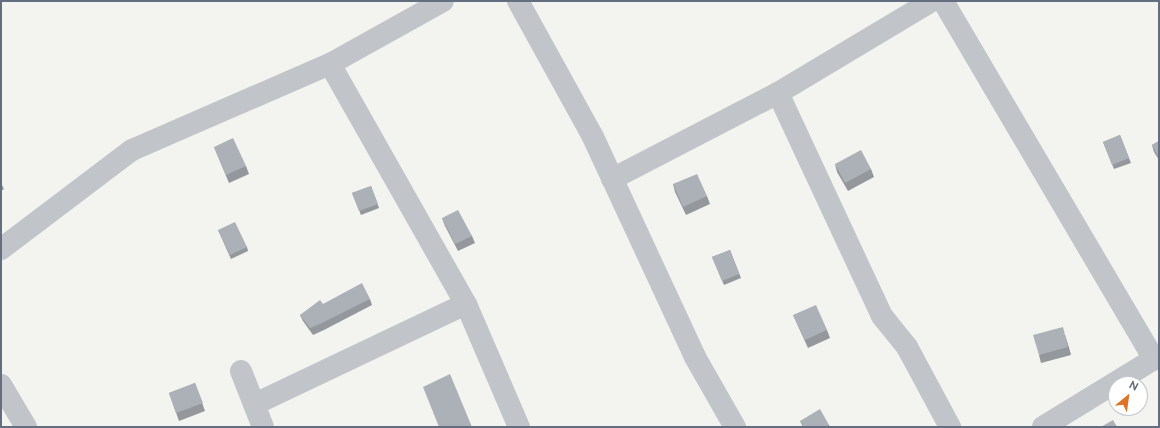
<!DOCTYPE html>
<html>
<head>
<meta charset="utf-8">
<style>
	body { margin:0 }
	#map { position:relative; width:1160px; height:428px; overflow:hidden; background:#f3f4ef; font-family:Raleway,sans-serif }
	div>[style] { position:absolute }
	[style*='--x'] { left:calc(var(--x)*1px); top:calc(var(--y)*1px); width:calc(var(--w)*1px); rotate:calc(var(--a)*1deg) }
	.minor>* { height:22px; margin:-11px; padding:0 11px; transform-origin:11px; border-radius:11px; background:#c1c4c8 }
	.wall>* { inset:0; background:#94989d }
	.shaded-wall>* { inset:0; background:#787c80 }
	.building>* { inset:0; background:#acb1b7 }
	span { translate:-50% -50%; white-space:nowrap; text-align:center; line-height:1.15; -webkit-text-stroke:4px #fff; paint-order:stroke }
	.frame { position:absolute; inset:0; border:2px solid #636e80; pointer-events:none }
	.north { position:absolute; left:1108px; top:376px; width:40px; height:40px; box-sizing:border-box; background:#fff; border:1px solid #c1c5cc; border-radius:50%; rotate:29deg; font-size:11px; font-weight:700; line-height:16px; text-align:center; color:#636e80 }
	.north::after { content:''; display:block; margin:auto; width:14px; height:18px; background:#df7224; clip-path:polygon(50% 0,100% 100%,50% 72%,0 100%) }
</style>
</head>
<body>
<div id="map">
	<div class="minor">
		<i style="--x:518;--y:1;--w:155;--a:61.1"></i>
		<i style="--x:593;--y:137;--w:242;--a:65.1"></i>
		<i style="--x:695;--y:357;--w:81;--a:60.3"></i>
		<i style="--x:943;--y:1;--w:416;--a:59.5"></i>
		<i style="--x:330;--y:64;--w:276;--a:60.5"></i>
		<i style="--x:466;--y:304;--w:134;--a:66.7"></i>
		<i style="--x:778;--y:93;--w:246;--a:65"></i>
		<i style="--x:882;--y:316;--w:40;--a:51"></i>
		<i style="--x:907;--y:347;--w:91;--a:61.7"></i>
		<i style="--x:612;--y:179;--w:187;--a:-27.4"></i>
		<i style="--x:778;--y:93;--w:179;--a:-30.9"></i>
		<i style="--x:1;--y:249;--w:164;--a:-37.1"></i>
		<i style="--x:132;--y:150;--w:216;--a:-23.5"></i>
		<i style="--x:330;--y:64;--w:129;--a:-29.1"></i>
		<i style="--x:241;--y:371;--w:60;--a:68.6"></i>
		<i style="--x:1;--y:385;--w:49;--a:59.2"></i>
		<i style="--x:255;--y:404;--w:233;--a:-25.4"></i>
		<i style="--x:1043;--y:427;--w:136;--a:-31.5"></i>
	</div>
	<div class="wall">
		<i style="clip-path:polygon(1120px 135px,1131px 163px,1114px 169px,1103px 142px)"></i>
		<i style="clip-path:polygon(1159px 141px,1159px 160px,1154px 152px,1152px 145px)"></i>
		<i style="clip-path:polygon(214px 147px,246px 166px,249px 174px,229px 183px)"></i>
		<i style="clip-path:polygon(835px 164px,871px 169px,874px 177px,848px 191px,837px 172px)"></i>
		<i style="clip-path:polygon(1px 183px,4px 189px,1px 191px)"></i>
		<i style="clip-path:polygon(673px 184px,707px 196px,710px 204px,686px 215px,675px 192px)"></i>
		<i style="clip-path:polygon(371px 186px,379px 208px,361px 215px,352px 193px)"></i>
		<i style="clip-path:polygon(442px 218px,472px 236px,475px 243px,458px 251px,445px 226px)"></i>
		<i style="clip-path:polygon(218px 230px,247px 247px,248px 251px,231px 259px)"></i>
		<i style="clip-path:polygon(730px 250px,741px 278px,724px 285px,712px 257px)"></i>
		<i style="clip-path:polygon(370px 299px,372px 305px,324px 330px,313px 335px,303px 321px,300px 315px,323px 304px)"></i>
		<i style="clip-path:polygon(793px 315px,827px 330px,830px 338px,808px 348px)"></i>
		<i style="clip-path:polygon(1065px 335px,1071px 355px,1041px 363px,1039px 355px)"></i>
		<i style="clip-path:polygon(195px 383px,205px 411px,179px 421px,169px 393px)"></i>
		<i style="clip-path:polygon(800px 421px,829px 425px,830px 427px,803px 427px)"></i>
	</div>
	<div class="shaded-wall">
		<i style="clip-path:polygon(1063px 327px,1065px 335px,1071px 355px,1068px 347px)"></i>
	</div>
	<div class="building">
		<i style="clip-path:polygon(1120px 135px,1129px 158px,1112px 165px,1103px 142px)"></i>
		<i style="clip-path:polygon(233px 138px,246px 166px,226px 175px,214px 147px)"></i>
		<i style="clip-path:polygon(1159px 141px,1159px 158px,1152px 145px)"></i>
		<i style="clip-path:polygon(861px 150px,871px 169px,845px 183px,835px 164px)"></i>
		<i style="clip-path:polygon(697px 174px,707px 196px,683px 207px,673px 184px)"></i>
		<i style="clip-path:polygon(371px 186px,378px 204px,359px 211px,352px 193px)"></i>
		<i style="clip-path:polygon(458px 210px,472px 236px,455px 244px,442px 218px)"></i>
		<i style="clip-path:polygon(235px 222px,247px 247px,230px 255px,218px 230px)"></i>
		<i style="clip-path:polygon(730px 250px,739px 274px,722px 281px,712px 257px)"></i>
		<i style="clip-path:polygon(362px 283px,370px 299px,322px 323px,310px 328px,300px 315px,320px 300px,323px 304px)"></i>
		<i style="clip-path:polygon(816px 305px,827px 330px,805px 340px,793px 315px)"></i>
		<i style="clip-path:polygon(1063px 327px,1068px 347px,1039px 355px,1033px 335px)"></i>
		<i style="clip-path:polygon(450px 374px,472px 427px,439px 427px,423px 387px)"></i>
		<i style="clip-path:polygon(195px 383px,203px 403px,176px 413px,169px 393px)"></i>
		<i style="clip-path:polygon(820px 409px,829px 425px,825px 427px,804px 427px,800px 421px)"></i>
		<i style="clip-path:polygon(1113px 420px,1117px 427px,1101px 427px)"></i>
	</div>
	<div class="frame"></div>
	<div class="north">N</div>
</div>
</body>
</html>
